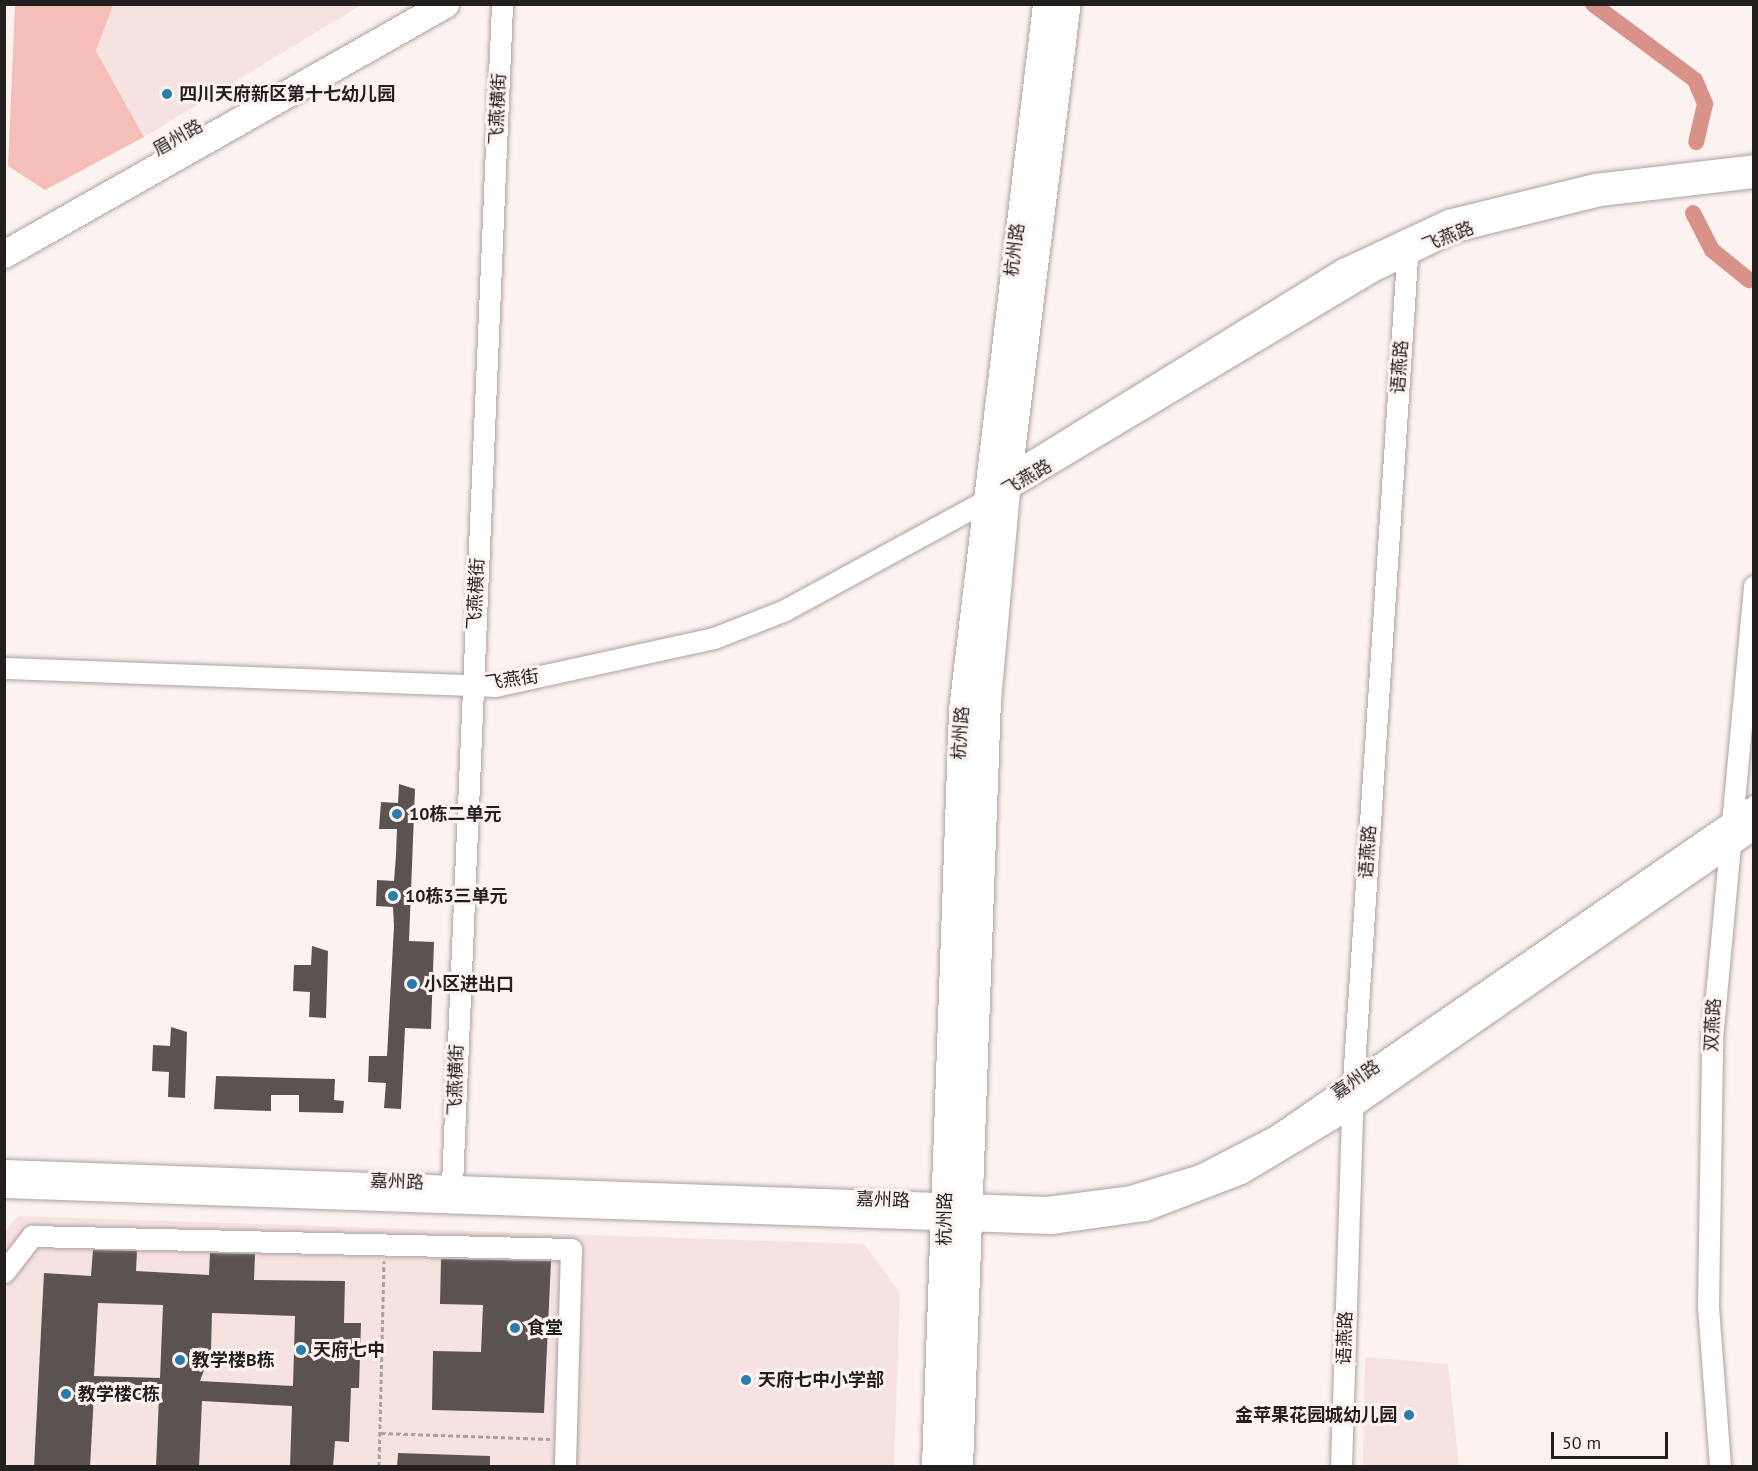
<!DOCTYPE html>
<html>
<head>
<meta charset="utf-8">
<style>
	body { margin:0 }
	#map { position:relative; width:1758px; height:1471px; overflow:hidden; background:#fcf2f0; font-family:"PT Sans","Noto Sans SC",sans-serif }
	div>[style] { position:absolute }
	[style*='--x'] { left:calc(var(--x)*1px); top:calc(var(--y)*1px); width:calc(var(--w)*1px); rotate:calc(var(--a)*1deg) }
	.built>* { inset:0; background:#f6e3e1 }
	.green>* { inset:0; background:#f5bfb8 }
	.canal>* { height:16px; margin:-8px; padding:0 8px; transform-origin:8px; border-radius:8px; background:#d89289 }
	.building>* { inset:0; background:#5b5351 }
	.path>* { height:3px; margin-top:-1.5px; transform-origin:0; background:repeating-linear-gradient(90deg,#a9a1a0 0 4.5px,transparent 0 7.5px) }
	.roads { filter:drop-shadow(0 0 2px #aba1a0) drop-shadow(0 0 2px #aba1a0) }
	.minor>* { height:21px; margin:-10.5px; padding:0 10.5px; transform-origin:10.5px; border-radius:10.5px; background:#fff }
	.major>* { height:27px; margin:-13.5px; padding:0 13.5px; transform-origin:13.5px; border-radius:13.5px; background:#fff }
	.dots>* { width:16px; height:16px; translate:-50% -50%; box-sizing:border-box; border:3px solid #fcf2f0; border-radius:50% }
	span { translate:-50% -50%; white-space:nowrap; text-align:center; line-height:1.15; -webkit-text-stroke:6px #fcf2f0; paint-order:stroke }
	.poi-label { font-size:18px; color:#231f1f; font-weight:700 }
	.left { translate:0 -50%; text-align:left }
	.right { translate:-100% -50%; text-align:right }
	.street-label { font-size:18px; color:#231f1f }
	.frame { position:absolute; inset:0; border:6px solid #231f1f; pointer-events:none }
	.scale { position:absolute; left:1551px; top:1432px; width:117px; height:27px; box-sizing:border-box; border:3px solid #231f1f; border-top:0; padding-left:8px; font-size:18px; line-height:21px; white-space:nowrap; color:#231f1f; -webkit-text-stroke:4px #fcf2f0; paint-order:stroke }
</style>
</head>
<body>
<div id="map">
	<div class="built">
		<i style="clip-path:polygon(113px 5px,361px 5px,144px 137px,96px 51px)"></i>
		<i style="clip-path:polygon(18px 1216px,864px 1244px,900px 1293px,894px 1466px,5px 1466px,4px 1233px)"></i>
		<i style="clip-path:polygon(1365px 1357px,1448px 1364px,1459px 1466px,1363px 1466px)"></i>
	</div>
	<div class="green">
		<i style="clip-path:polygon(15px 5px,113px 5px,96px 51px,144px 137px,45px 190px,8px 166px)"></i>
	</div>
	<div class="canal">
		<i style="--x:1593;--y:4;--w:127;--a:36.7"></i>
		<i style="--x:1695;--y:80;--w:26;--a:67"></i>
		<i style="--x:1705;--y:104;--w:39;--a:103"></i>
		<i style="--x:1693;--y:213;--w:42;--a:62.8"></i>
		<i style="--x:1712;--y:250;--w:48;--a:39"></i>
	</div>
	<div class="building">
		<i style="clip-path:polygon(399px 784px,415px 789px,409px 941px,434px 942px,431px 1029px,405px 1028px,401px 1109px,384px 1108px,386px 1083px,368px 1082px,369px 1056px,387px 1056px,394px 926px,393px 907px,376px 906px,377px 880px,394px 881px,396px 855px,397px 829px,379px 829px,381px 802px,398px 803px)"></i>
		<i style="clip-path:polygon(312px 946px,328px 951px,326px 1018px,309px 1017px,310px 992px,293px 991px,294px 965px,311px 965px)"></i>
		<i style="clip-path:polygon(171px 1027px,187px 1032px,185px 1098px,168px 1097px,169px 1072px,152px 1071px,153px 1045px,170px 1046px)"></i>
		<i style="clip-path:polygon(216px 1076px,335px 1079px,334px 1100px,344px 1101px,343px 1113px,299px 1112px,299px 1095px,271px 1095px,271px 1111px,214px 1109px)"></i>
		<i style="clip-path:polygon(evenodd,93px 1250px,137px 1251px,136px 1271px,209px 1275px,210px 1253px,255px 1254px,254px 1280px,345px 1281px,344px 1323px,361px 1323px,359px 1388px,351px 1388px,349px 1442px,335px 1441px,333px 1467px,290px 1467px,292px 1406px,202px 1401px,199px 1467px,156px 1467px,159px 1397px,94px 1394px,90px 1467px,34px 1467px,44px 1273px,91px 1276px,93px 1250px,98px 1303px,163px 1305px,160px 1378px,94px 1376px,98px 1303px,93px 1250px,212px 1313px,295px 1316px,293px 1386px,200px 1381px,211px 1351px,212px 1313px)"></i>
		<i style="clip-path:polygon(441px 1259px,551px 1261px,544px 1413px,432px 1410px,433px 1351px,481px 1352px,483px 1305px,440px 1304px)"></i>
		<i style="clip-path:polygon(398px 1453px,490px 1456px,490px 1467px,397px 1467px)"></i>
	</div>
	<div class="path">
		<i style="--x:381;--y:1433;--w:169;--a:2"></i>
		<i style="--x:379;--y:1466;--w:205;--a:-88.6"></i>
	</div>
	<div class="roads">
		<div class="minor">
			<i style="--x:1003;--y:479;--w:400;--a:-31.7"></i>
			<i style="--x:1343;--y:269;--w:116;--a:-25"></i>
			<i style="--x:1448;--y:220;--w:151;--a:-13.8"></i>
			<i style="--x:1595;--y:184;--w:160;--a:-6.8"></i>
			<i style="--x:995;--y:496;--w:439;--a:-30.8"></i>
			<i style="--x:1372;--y:271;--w:91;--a:-26"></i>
			<i style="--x:1454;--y:231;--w:149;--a:-13.9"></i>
			<i style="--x:1599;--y:195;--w:156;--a:-6.6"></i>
			<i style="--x:4;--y:668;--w:491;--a:2.1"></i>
			<i style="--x:495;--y:686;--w:224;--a:-12.4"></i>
			<i style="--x:714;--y:638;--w:76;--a:-21.5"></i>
			<i style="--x:785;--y:610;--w:226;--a:-28.6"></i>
			<i style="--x:4;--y:1170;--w:1044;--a:2.03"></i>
			<i style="--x:1047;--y:1207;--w:84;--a:-7.5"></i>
			<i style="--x:1130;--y:1196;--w:73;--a:-16.7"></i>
			<i style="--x:1200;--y:1175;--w:85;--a:-27.2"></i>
			<i style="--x:1276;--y:1136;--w:581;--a:-34.62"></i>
			<i style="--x:452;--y:1184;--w:1181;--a:-87.57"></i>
			<i style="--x:4;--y:1187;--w:1048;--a:1.97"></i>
			<i style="--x:1051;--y:1223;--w:95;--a:-7.9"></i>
			<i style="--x:1145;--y:1210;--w:103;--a:-21.1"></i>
			<i style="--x:1241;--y:1173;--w:131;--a:-30.9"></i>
			<i style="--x:1353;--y:1106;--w:488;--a:-34.7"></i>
			<i style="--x:4;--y:1272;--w:46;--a:-52.1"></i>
			<i style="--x:32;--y:1236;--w:539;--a:1.38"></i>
			<i style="--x:571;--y:1249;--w:217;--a:91.6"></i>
			<i style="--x:1341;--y:1466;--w:384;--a:-88.2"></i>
			<i style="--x:1353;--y:1082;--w:842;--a:-86.25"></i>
			<i style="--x:1720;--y:1466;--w:160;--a:-94.3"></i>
			<i style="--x:1708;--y:1306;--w:267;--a:-89.1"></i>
			<i style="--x:1712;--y:1039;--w:455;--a:-84.7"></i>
		</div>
		<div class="major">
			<i style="--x:4;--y:254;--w:507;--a:-29.55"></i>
			<i style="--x:935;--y:1466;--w:756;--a:-87.95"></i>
			<i style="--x:962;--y:710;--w:711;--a:-83.21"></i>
			<i style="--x:959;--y:1466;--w:767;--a:-87.91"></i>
			<i style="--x:987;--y:700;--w:210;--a:-84.8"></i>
			<i style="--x:1006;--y:491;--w:491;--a:-82.9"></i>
		</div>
	</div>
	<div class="dots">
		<i style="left:167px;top:94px;background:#287dad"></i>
		<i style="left:397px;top:814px;background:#287dad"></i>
		<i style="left:393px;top:896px;background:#287dad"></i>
		<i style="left:412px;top:984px;background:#287dad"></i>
		<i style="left:515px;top:1328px;background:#287dad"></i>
		<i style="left:301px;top:1350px;background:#287dad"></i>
		<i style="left:180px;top:1360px;background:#287dad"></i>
		<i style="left:746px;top:1380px;background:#287dad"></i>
		<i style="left:66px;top:1394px;background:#287dad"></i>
		<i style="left:1409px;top:1415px;background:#287dad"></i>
	</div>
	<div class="poi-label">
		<span class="left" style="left:179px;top:94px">四川天府新区第十七幼儿园</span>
		<span class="left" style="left:409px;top:814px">10栋二单元</span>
		<span class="left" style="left:405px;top:896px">10栋3三单元</span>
		<span class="left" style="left:424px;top:984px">小区进出口</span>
		<span class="left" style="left:527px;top:1328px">食堂</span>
		<span class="left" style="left:313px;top:1350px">天府七中</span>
		<span class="left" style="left:192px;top:1360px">教学楼B栋</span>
		<span class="left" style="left:758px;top:1380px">天府七中小学部</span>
		<span class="left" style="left:78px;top:1394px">教学楼C栋</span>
		<span class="right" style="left:1397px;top:1415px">金苹果花园城幼儿园</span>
	</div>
	<div class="street-label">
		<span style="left:498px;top:109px;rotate:-87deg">飞燕横街</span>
		<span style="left:178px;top:138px;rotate:-30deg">眉州路</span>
		<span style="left:1448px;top:237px;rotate:-21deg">飞燕路</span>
		<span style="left:1015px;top:250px;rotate:-83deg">杭州路</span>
		<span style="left:1400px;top:367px;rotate:-86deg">语燕路</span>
		<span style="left:1027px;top:478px;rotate:-30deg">飞燕路</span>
		<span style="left:476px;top:594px;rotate:-87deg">飞燕横街</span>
		<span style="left:512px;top:680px;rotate:-8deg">飞燕街</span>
		<span style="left:961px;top:733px;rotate:-86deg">杭州路</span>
		<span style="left:1368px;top:852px;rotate:-86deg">语燕路</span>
		<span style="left:1713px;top:1025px;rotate:-87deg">双燕路</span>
		<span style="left:456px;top:1080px;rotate:-88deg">飞燕横街</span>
		<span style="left:1356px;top:1080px;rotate:-35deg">嘉州路</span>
		<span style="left:397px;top:1182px;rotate:2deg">嘉州路</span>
		<span style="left:883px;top:1200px;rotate:2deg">嘉州路</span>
		<span style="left:945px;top:1219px;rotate:-89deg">杭州路</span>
		<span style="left:1345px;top:1338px;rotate:-88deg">语燕路</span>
	</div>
	<div class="frame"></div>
	<div class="scale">50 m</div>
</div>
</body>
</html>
